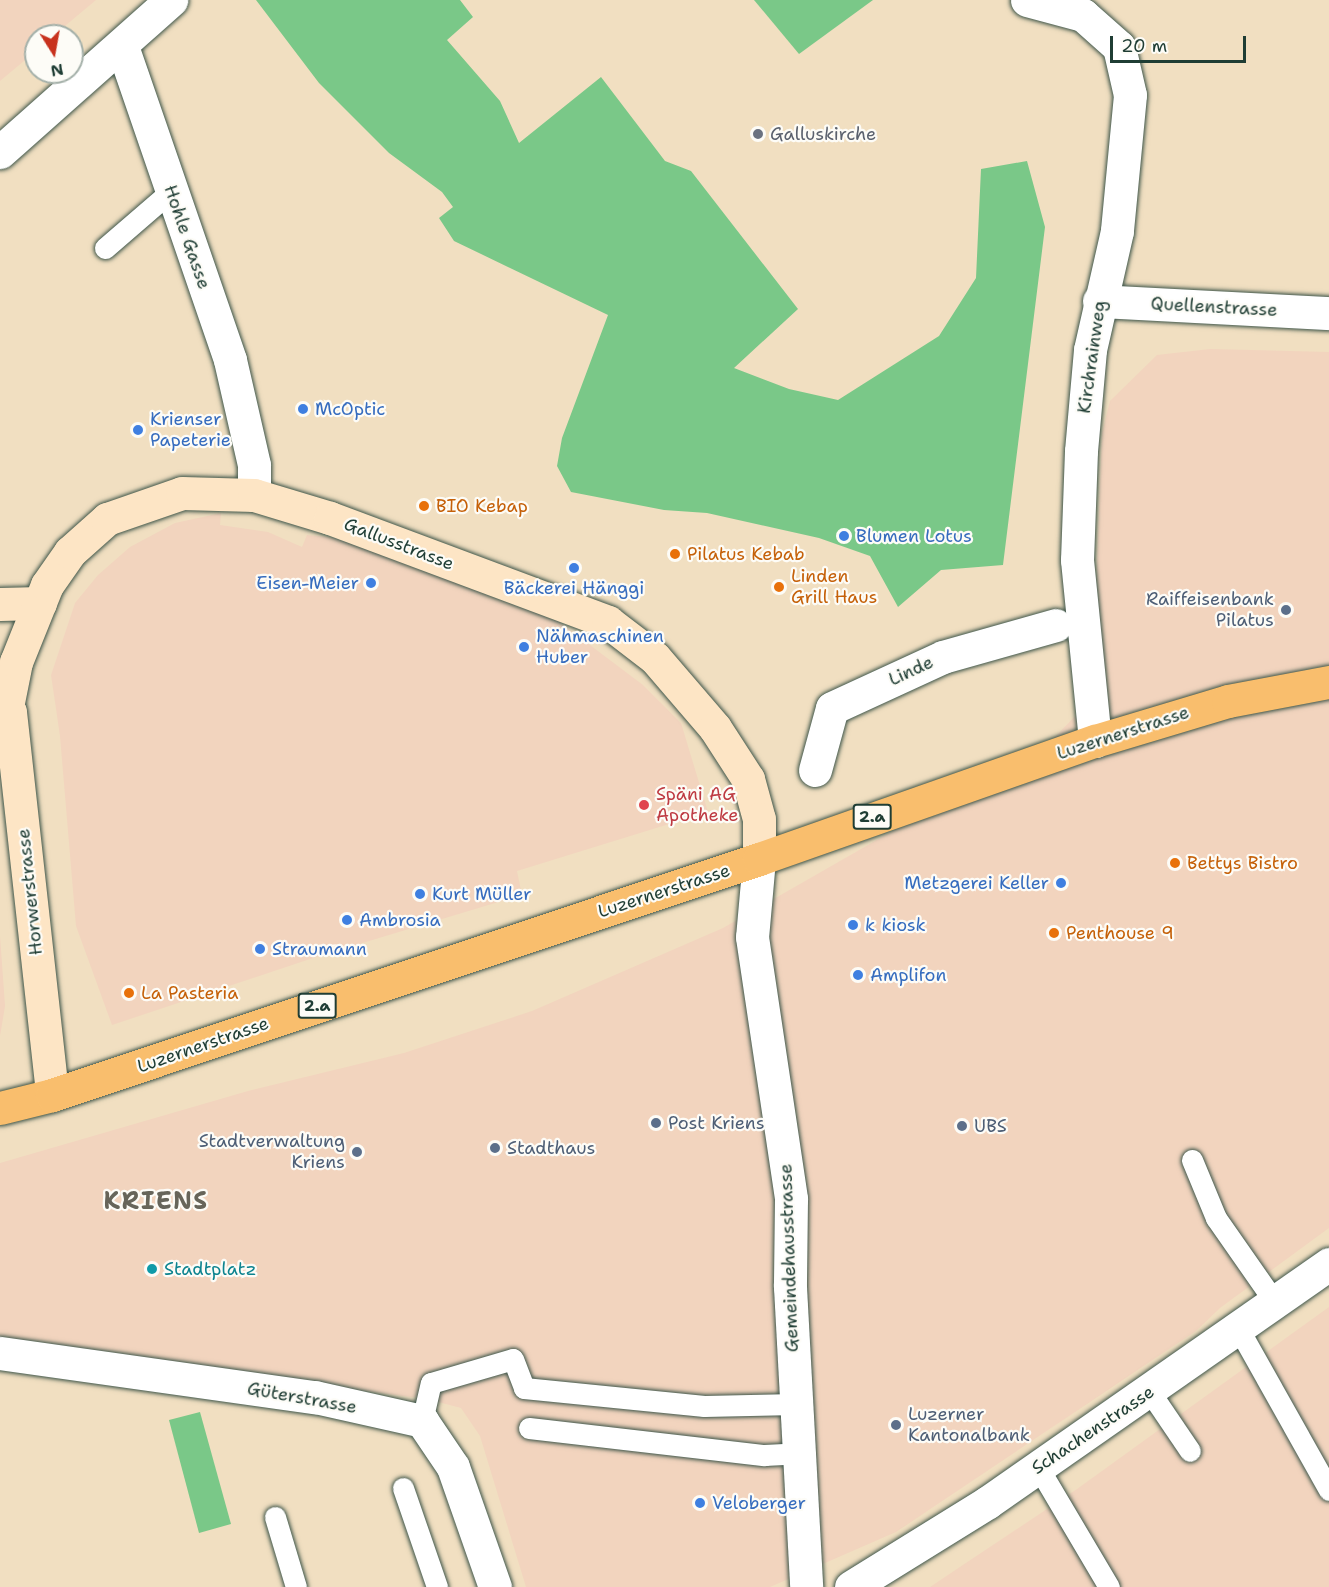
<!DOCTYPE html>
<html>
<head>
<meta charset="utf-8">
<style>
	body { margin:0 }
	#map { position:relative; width:1329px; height:1587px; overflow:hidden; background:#f1dfc1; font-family:"Shantell Sans",sans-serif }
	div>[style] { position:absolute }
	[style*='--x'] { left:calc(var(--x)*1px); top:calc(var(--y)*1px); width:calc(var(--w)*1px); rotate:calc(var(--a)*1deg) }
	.built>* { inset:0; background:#f2d4be }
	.green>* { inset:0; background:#7ac888 }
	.roads { filter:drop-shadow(0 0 2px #3e5549) drop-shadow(0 0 2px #3e5549) }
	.lane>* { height:21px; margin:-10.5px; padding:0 10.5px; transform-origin:10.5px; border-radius:10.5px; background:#fff }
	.street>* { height:33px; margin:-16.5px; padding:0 16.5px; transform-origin:16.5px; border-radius:16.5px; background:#fff }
	.secondary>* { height:33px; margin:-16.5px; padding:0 16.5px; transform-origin:16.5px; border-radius:16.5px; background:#fde5c5 }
	.primary>* { height:33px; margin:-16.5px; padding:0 16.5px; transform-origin:16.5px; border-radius:16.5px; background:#f9be6d }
	.dots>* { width:16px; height:16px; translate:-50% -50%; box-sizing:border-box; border:3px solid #fdfcf7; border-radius:50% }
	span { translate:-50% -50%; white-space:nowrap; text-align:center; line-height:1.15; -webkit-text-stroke:4.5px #fdfcf7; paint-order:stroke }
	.shield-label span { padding:2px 4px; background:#fdfcf7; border:2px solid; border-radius:4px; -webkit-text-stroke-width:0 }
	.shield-label { font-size:16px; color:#1f3d34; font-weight:700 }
	.worship-label { font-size:18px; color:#5b616d }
	.left { translate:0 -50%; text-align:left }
	.street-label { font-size:18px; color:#1f3d34 }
	.shop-label { font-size:18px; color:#366cbe }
	.right { translate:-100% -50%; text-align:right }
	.food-label { font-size:18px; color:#c56008 }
	.service-label { font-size:18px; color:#4e5e75 }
	.health-label { font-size:18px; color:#be3a42 }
	.culture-label { font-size:18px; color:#0d838f }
	.district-label { font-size:24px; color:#67655a; font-weight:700; letter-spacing:1.5px }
	.north { position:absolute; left:24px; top:24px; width:60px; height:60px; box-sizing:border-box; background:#fdfcf7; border:2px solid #a4b0a9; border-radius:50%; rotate:169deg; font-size:16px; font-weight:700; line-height:24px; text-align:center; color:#1f3d34 }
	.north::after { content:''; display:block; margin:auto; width:21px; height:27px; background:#c8321e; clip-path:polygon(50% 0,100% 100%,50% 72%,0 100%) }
	.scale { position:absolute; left:1110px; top:36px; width:136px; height:27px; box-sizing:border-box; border:3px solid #1f3d34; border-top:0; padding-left:8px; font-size:18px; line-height:21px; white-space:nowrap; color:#1f3d34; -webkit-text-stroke:4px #fdfcf7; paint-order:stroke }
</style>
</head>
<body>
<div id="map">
	<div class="built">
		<i style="clip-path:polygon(0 0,96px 0,53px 36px,36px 36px,36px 51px,0 81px)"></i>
		<i style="clip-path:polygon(1210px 349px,1329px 352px,1329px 1228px,1220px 1308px,1196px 1331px,896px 1532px,770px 1587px,526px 1587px,480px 1436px,461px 1408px,427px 1399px,0 1345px,0 1163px,248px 1091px,404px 1053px,532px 1011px,723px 928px,1053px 739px,1083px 708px,1094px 640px,1102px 433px,1110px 401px,1157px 355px)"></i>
		<i style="clip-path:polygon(221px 513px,220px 525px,268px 532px,302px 547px,307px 535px,350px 539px,558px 621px,643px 685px,681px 723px,708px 812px,517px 871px,522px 895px,316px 957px,112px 1025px,76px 926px,60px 736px,51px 675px,75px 603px,98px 575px,130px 547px,175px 523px)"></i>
		<i style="clip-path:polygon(0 936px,5px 1006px,0 1036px)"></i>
		<i style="clip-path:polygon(1329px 1307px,1329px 1587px,930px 1587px,1077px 1489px)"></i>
	</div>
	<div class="green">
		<i style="clip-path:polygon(256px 0,460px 0,473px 17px,447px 40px,500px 101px,519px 143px,601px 77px,665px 161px,691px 171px,798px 309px,734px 368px,789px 389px,838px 400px,939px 336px,976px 278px,981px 169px,1027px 161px,1045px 227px,1003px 565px,941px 570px,898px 607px,870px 556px,819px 538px,707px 513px,664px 510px,571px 492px,557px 466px,562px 438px,608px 315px,454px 241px,439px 218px,453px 207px,442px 192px,389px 153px,319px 83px)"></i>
		<i style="clip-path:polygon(754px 0,873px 0,799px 54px)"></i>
		<i style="clip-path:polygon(200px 1412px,231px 1524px,199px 1533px,169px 1420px)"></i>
	</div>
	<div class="roads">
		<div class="lane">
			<i style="--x:105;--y:248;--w:87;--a:-40.8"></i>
			<i style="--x:1192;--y:1160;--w:63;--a:67.5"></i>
			<i style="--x:1216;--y:1218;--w:101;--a:55.1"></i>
			<i style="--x:1237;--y:1326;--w:188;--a:60.7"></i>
			<i style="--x:1150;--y:1392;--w:71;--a:55.9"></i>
			<i style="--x:422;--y:1421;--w:39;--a:-77"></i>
			<i style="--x:431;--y:1383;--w:85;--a:-16.3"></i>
			<i style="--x:513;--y:1359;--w:31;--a:69"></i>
			<i style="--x:524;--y:1388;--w:181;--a:5.7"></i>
			<i style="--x:704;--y:1406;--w:92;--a:-1.2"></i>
			<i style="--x:529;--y:1428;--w:237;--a:6.6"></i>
			<i style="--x:764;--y:1455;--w:35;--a:-3"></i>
			<i style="--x:1038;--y:1467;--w:139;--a:59.4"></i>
			<i style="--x:403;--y:1488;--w:105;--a:71"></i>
			<i style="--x:275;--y:1517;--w:73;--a:73.3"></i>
		</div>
		<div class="street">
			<i style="--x:1027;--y:0;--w:58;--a:15"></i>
			<i style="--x:1083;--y:15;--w:48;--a:41.6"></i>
			<i style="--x:1119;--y:47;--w:49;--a:77.1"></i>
			<i style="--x:1130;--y:95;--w:137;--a:95.5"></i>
			<i style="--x:1117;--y:231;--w:122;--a:102.8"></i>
			<i style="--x:1090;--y:350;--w:101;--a:95.1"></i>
			<i style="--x:1081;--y:451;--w:109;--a:92.1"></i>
			<i style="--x:1077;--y:560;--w:182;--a:84.3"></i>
			<i style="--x:122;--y:46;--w:332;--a:71"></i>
			<i style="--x:230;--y:360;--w:108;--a:77.1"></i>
			<i style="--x:254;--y:465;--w:30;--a:90"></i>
			<i style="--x:0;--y:152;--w:229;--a:-41.6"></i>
			<i style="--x:1099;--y:301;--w:230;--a:3"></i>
			<i style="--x:815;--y:770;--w:64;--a:-74.7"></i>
			<i style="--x:832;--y:708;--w:122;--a:-24.7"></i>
			<i style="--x:943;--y:657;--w:117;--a:-15.8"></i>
			<i style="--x:759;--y:859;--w:78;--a:95.1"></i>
			<i style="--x:752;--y:937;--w:265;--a:81.5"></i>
			<i style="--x:791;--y:1199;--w:88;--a:90.7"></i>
			<i style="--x:790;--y:1287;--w:300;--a:86.9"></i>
			<i style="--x:0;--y:1353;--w:318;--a:8"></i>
			<i style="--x:315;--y:1397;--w:110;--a:12.6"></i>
			<i style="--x:422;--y:1421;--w:55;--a:56"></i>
			<i style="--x:453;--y:1467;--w:127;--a:70.7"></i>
			<i style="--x:851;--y:1587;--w:161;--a:-31.8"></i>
			<i style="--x:988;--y:1502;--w:416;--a:-34.9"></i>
		</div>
		<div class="secondary">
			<i style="--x:0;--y:604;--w:40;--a:-1.4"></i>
			<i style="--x:0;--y:693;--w:21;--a:62"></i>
			<i style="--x:10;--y:712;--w:385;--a:83.7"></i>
			<i style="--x:8;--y:702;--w:41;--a:-78.7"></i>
			<i style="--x:16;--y:662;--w:83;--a:-68.1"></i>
			<i style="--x:47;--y:585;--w:40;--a:-55.1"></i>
			<i style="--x:70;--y:552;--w:50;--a:-41.7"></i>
			<i style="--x:107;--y:519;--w:79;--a:-19.1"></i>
			<i style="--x:182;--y:493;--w:72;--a:1.6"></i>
			<i style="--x:254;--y:495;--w:79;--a:16.8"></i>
			<i style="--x:330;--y:518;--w:297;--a:20.5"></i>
			<i style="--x:608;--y:622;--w:59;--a:37.5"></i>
			<i style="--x:655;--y:658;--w:92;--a:49.4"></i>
			<i style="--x:715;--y:728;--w:61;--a:57.1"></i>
			<i style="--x:748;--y:779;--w:41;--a:74.6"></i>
			<i style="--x:759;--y:819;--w:40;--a:90"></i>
		</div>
		<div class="primary">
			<i style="--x:0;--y:1108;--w:54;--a:-14"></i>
			<i style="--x:52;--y:1095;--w:745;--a:-18.46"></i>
			<i style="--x:759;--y:859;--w:356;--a:-19.4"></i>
			<i style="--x:1095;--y:741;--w:139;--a:-16.7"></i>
			<i style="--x:1228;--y:701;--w:103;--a:-10.7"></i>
		</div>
	</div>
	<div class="dots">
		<i style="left:758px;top:134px;background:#6b7280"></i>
		<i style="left:303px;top:409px;background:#3f7fe0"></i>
		<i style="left:138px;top:430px;background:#3f7fe0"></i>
		<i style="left:424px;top:506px;background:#e8710a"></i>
		<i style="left:844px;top:536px;background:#3f7fe0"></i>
		<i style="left:675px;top:554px;background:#e8710a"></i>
		<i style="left:574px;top:568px;background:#3f7fe0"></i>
		<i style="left:371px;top:583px;background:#3f7fe0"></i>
		<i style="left:779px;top:587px;background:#e8710a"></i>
		<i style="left:1286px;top:610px;background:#5c6f8a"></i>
		<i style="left:524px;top:647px;background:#3f7fe0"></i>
		<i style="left:644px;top:805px;background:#e0444e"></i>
		<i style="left:1175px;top:863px;background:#e8710a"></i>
		<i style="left:1061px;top:883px;background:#3f7fe0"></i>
		<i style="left:420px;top:894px;background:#3f7fe0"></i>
		<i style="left:347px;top:920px;background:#3f7fe0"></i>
		<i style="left:853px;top:925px;background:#3f7fe0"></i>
		<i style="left:1054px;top:933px;background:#e8710a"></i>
		<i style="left:260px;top:949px;background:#3f7fe0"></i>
		<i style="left:858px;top:975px;background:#3f7fe0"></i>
		<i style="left:129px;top:993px;background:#e8710a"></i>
		<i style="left:656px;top:1123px;background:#5c6f8a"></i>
		<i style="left:962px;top:1126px;background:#5c6f8a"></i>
		<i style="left:495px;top:1148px;background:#5c6f8a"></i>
		<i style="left:357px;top:1152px;background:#5c6f8a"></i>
		<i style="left:152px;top:1269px;background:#0f9aa8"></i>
		<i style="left:896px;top:1425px;background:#5c6f8a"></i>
		<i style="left:700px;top:1503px;background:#3f7fe0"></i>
	</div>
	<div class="shield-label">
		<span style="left:872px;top:817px">2.a</span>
		<span style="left:317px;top:1006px">2.a</span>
	</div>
	<div class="worship-label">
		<span class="left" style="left:770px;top:134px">Galluskirche</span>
	</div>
	<div class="street-label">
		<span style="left:187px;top:237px;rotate:71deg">Hohle Gasse</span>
		<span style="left:1214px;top:307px;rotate:3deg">Quellenstrasse</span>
		<span style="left:1092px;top:357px;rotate:-82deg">Kirchrainweg</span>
		<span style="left:399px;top:544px;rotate:21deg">Gallusstrasse</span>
		<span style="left:911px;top:671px;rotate:-25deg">Linde</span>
		<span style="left:1123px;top:733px;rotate:-18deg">Luzernerstrasse</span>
		<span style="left:664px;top:891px;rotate:-18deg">Luzernerstrasse</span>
		<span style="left:30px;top:892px;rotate:-96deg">Horwerstrasse</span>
		<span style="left:203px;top:1045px;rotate:-19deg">Luzernerstrasse</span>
		<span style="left:789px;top:1258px;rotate:-92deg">Gemeindehausstrasse</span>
		<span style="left:302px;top:1398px;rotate:10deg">Güterstrasse</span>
		<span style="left:1093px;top:1430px;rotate:-34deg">Schachenstrasse</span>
	</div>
	<div class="shop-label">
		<span class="left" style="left:315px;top:409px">McOptic</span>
		<span class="left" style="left:150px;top:430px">Krienser<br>Papeterie</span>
		<span class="left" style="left:856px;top:536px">Blumen Lotus</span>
		<span class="right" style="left:359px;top:583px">Eisen-Meier</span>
		<span style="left:574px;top:588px">Bäckerei Hänggi</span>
		<span class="left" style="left:536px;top:647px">Nähmaschinen<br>Huber</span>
		<span class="right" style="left:1049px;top:883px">Metzgerei Keller</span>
		<span class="left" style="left:432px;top:894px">Kurt Müller</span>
		<span class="left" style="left:359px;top:920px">Ambrosia</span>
		<span class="left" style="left:865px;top:925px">k kiosk</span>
		<span class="left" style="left:272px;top:949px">Straumann</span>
		<span class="left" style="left:870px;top:975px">Amplifon</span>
		<span class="left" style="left:712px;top:1503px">Veloberger</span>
	</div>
	<div class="food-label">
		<span class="left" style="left:436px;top:506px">BIO Kebap</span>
		<span class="left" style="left:687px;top:554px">Pilatus Kebab</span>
		<span class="left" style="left:791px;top:587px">Linden<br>Grill Haus</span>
		<span class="left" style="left:1187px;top:863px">Bettys Bistro</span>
		<span class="left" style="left:1066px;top:933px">Penthouse 9</span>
		<span class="left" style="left:141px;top:993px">La Pasteria</span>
	</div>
	<div class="service-label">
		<span class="right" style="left:1274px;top:610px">Raiffeisenbank<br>Pilatus</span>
		<span class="left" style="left:668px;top:1123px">Post Kriens</span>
		<span class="left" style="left:974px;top:1126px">UBS</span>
		<span class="right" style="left:345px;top:1152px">Stadtverwaltung<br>Kriens</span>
		<span class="left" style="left:507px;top:1148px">Stadthaus</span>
		<span class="left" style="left:908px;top:1425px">Luzerner<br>Kantonalbank</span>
	</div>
	<div class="health-label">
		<span class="left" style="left:656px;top:805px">Späni AG<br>Apotheke</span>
	</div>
	<div class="culture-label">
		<span class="left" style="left:164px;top:1269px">Stadtplatz</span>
	</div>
	<div class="district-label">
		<span style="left:156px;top:1202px">KRIENS</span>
	</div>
	<div class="north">N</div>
	<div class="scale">20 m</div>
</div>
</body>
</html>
